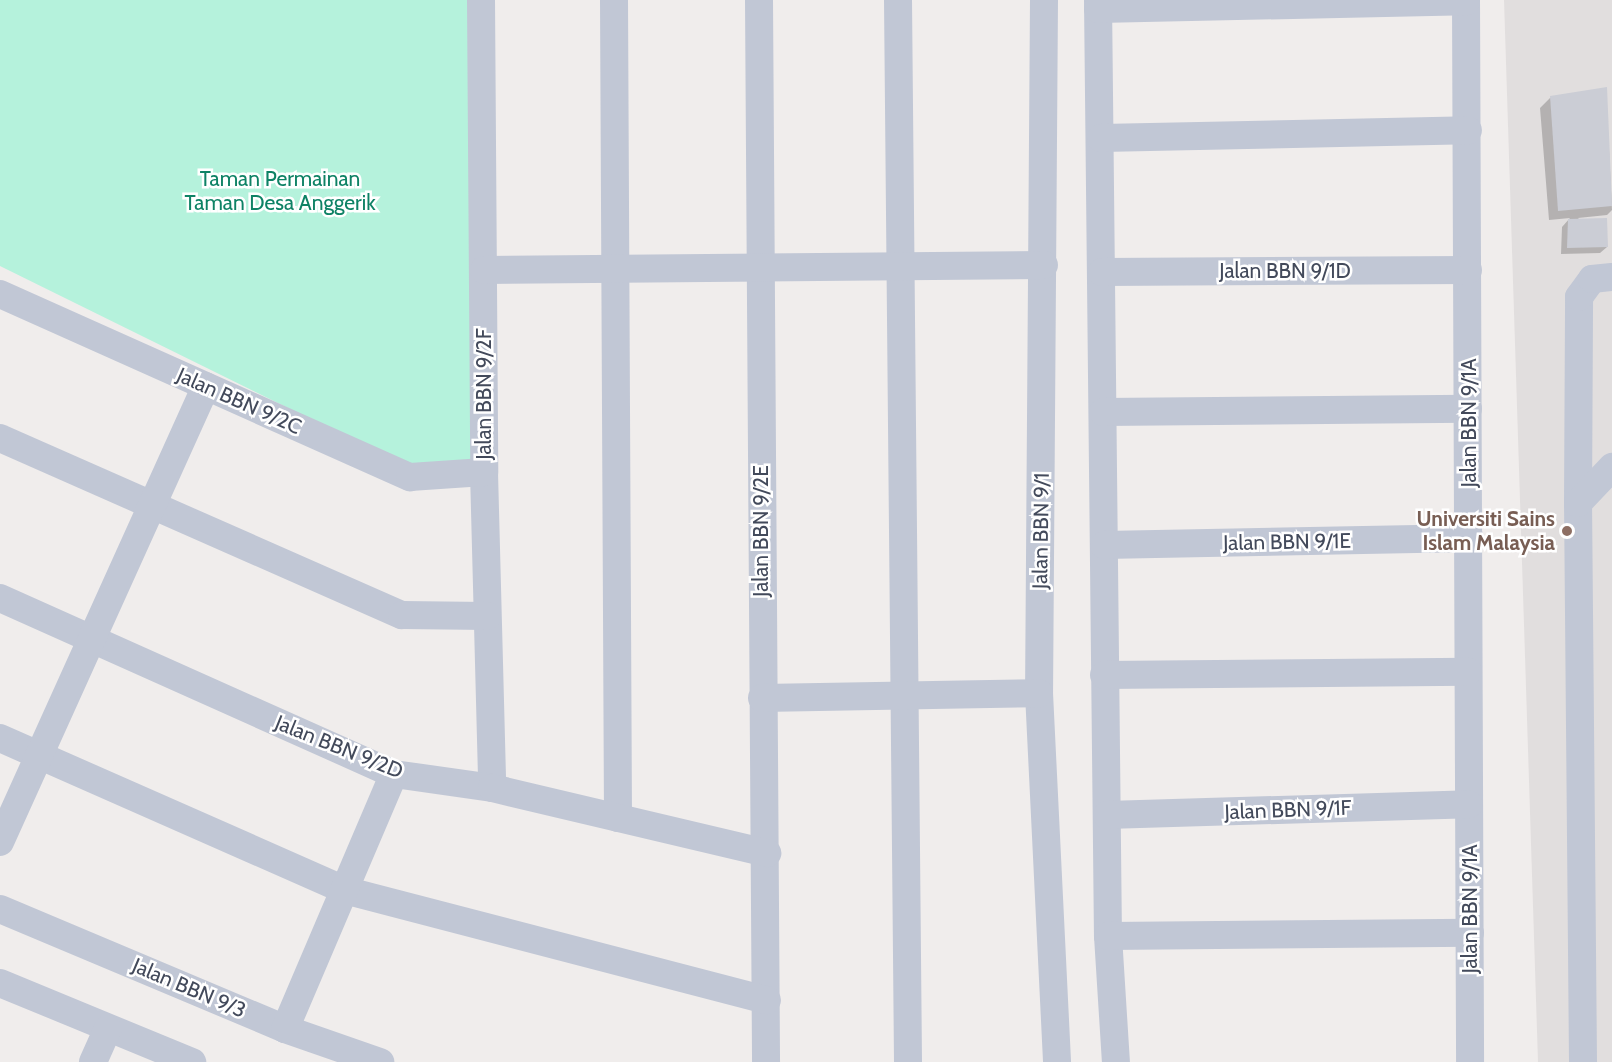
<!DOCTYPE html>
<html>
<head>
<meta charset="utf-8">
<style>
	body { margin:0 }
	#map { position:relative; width:1612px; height:1062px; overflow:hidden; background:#f0edec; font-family:Cabin,sans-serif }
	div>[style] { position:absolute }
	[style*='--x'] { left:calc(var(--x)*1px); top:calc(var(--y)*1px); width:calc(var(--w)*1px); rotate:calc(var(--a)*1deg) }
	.education>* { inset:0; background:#e1dede }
	.green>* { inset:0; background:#b5f2dc }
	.shadow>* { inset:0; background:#0003 }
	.building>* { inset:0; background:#cbcdd5 }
	.minor>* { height:28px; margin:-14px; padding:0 14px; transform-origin:14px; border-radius:14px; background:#c1c7d5 }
	.dots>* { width:16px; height:16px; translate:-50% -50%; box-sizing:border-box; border:3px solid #fff; border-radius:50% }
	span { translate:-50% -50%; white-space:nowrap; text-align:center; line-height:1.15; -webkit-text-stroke:5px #fff; paint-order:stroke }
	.park-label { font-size:21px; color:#0e8265 }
	.street-label { font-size:21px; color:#434a5b }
	.education-label { font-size:21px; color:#785e54; font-weight:700 }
	.right { translate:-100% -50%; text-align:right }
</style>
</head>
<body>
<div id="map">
	<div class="education">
		<i style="clip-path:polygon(1504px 0,1612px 0,1612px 1062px,1538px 1062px)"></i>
	</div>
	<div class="green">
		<i style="clip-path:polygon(0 0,470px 0,473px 462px,410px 468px,0 266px)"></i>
	</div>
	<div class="shadow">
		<i style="clip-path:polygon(1606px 89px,1612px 210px,1607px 215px,1578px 218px,1607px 247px,1600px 253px,1561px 254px,1562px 227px,1570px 218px,1549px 220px,1540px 108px,1550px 98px)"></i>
	</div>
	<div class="building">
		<i style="clip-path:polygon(1607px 87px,1612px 206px,1558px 211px,1550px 96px)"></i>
		<i style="clip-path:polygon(1607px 218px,1608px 247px,1567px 248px,1568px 219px)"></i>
	</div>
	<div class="minor">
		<i style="--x:481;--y:0;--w:472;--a:89.6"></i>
		<i style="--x:484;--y:472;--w:316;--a:88.5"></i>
		<i style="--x:614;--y:0;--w:818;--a:89.72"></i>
		<i style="--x:759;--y:0;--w:1062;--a:89.62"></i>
		<i style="--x:898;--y:0;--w:1062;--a:89.46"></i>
		<i style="--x:1044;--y:0;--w:693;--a:90.41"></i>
		<i style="--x:1039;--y:693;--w:369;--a:87.2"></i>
		<i style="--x:1098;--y:0;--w:936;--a:89.39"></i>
		<i style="--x:1108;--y:936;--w:126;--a:86.4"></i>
		<i style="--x:1466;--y:0;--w:1062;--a:89.78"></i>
		<i style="--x:1098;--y:9;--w:368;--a:-1.2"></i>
		<i style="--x:1101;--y:138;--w:367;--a:-1.2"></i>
		<i style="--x:484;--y:270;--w:560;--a:-0.51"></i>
		<i style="--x:1102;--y:272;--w:366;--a:-0.3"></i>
		<i style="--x:0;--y:294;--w:449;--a:24.1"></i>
		<i style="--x:410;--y:477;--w:74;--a:-3.9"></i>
		<i style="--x:1103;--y:412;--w:365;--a:-0.5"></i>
		<i style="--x:0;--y:438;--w:439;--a:23.8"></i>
		<i style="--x:402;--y:615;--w:85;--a:0.7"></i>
		<i style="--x:1578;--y:503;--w:206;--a:-89.7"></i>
		<i style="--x:1579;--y:297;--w:22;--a:-54"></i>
		<i style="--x:1592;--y:279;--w:20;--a:-6"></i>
		<i style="--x:1104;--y:545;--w:366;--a:-1.1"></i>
		<i style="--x:0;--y:598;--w:432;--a:24.1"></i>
		<i style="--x:394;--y:774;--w:99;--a:8.1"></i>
		<i style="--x:492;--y:788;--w:283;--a:13.3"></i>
		<i style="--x:1104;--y:675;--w:364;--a:-0.5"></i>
		<i style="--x:762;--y:698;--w:277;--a:-1"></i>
		<i style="--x:0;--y:738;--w:376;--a:23.8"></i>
		<i style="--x:344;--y:890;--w:437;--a:14.6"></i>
		<i style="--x:1107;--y:815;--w:362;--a:-1.7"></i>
		<i style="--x:0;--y:842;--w:500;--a:-65.69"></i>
		<i style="--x:0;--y:909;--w:309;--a:22.8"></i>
		<i style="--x:285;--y:1029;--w:101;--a:19.2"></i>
		<i style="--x:1108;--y:936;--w:362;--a:-0.5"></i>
		<i style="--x:0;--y:983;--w:208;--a:22.4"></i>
		<i style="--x:285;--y:1029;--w:277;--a:-66.9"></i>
		<i style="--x:93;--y:1062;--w:36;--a:-66"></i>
		<i style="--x:1583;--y:1062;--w:559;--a:-90.51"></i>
		<i style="--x:1578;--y:503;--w:50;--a:-46.6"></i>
	</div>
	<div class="dots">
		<i style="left:1567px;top:531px;background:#8d6e63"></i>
	</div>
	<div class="park-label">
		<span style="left:280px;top:191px">Taman Permainan<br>Taman Desa Anggerik</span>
	</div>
	<div class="street-label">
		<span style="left:1285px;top:271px">Jalan BBN 9/1D</span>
		<span style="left:484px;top:394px;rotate:-90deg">Jalan BBN 9/2F</span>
		<span style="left:239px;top:401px;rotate:24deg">Jalan BBN 9/2C</span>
		<span style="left:1469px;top:423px;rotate:-90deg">Jalan BBN 9/1A</span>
		<span style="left:761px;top:531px;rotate:-90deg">Jalan BBN 9/2E</span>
		<span style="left:1041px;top:531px;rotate:-89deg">Jalan BBN 9/1</span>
		<span style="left:1287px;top:542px;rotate:-1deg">Jalan BBN 9/1E</span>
		<span style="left:339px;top:747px;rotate:22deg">Jalan BBN 9/2D</span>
		<span style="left:1288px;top:810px;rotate:-2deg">Jalan BBN 9/1F</span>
		<span style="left:1470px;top:909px;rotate:-90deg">Jalan BBN 9/1A</span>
		<span style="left:189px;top:988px;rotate:23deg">Jalan BBN 9/3</span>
	</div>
	<div class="education-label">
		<span class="right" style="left:1555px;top:531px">Universiti Sains<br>Islam Malaysia</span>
	</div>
</div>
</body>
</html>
